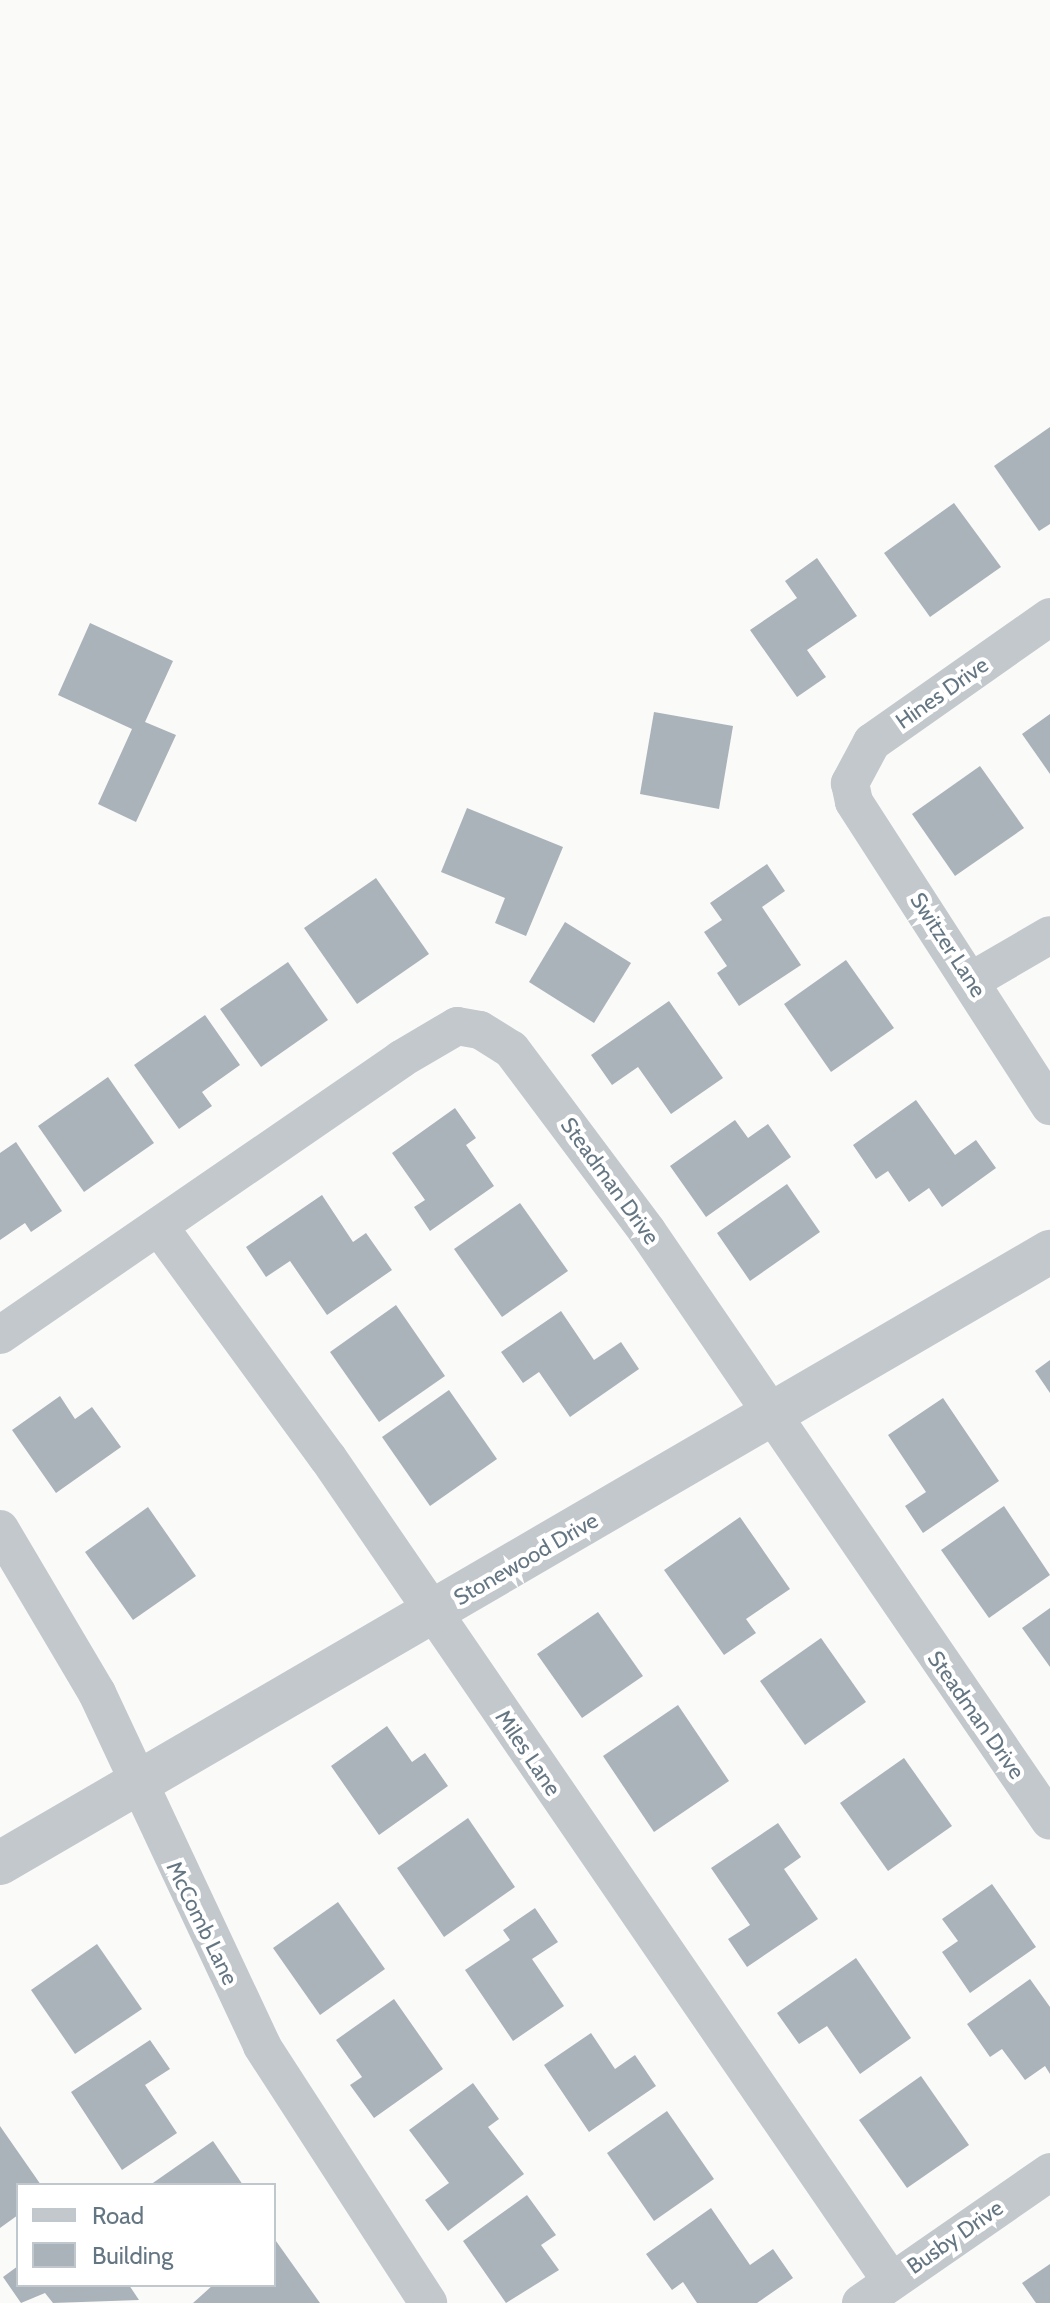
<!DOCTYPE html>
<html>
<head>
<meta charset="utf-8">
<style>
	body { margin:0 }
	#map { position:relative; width:1050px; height:2303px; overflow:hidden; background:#fafaf8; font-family:Cabin,sans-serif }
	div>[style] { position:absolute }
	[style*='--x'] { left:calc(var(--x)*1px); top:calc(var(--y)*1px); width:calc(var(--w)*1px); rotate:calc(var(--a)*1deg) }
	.building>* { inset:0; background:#aab3b9 }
	.minor>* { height:38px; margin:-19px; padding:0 19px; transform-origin:19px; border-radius:19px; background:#c3c8cc }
	.tertiary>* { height:44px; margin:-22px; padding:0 22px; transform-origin:22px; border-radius:22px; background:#c3c8cc }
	span { translate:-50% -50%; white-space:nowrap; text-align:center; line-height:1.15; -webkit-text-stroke:8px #fff; paint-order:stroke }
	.street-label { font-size:22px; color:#657683 }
	.legend { position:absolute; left:16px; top:2183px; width:260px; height:104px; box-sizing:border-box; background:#fff; border:2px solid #c1c8cd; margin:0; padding:10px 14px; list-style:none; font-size:24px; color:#657683 }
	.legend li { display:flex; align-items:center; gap:16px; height:40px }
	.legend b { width:40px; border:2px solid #c1c8cd }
</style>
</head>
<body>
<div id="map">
	<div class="building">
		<i style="clip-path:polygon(1050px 427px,1050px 524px,1039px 531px,994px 466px)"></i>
		<i style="clip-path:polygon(954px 503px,1001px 567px,930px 617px,884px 553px)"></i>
		<i style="clip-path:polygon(817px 558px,857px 616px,807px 650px,826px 677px,797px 697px,750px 630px,797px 598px,785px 581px)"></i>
		<i style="clip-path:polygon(90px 623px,173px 661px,145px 722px,176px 735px,136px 822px,98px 804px,132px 729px,58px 695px)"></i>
		<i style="clip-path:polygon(654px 712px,733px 726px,719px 809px,640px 794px)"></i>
		<i style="clip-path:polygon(1050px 714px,1050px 774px,1022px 734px)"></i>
		<i style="clip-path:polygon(980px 766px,1024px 828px,955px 876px,912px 814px)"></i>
		<i style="clip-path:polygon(467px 808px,563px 847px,526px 936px,495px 923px,505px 898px,441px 872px)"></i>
		<i style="clip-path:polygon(767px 864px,785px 891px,762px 907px,801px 965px,739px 1006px,717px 973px,727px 966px,704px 932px,722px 920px,710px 903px)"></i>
		<i style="clip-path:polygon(376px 878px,429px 954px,357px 1004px,304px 928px)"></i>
		<i style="clip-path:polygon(565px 922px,631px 963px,594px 1023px,529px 982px)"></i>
		<i style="clip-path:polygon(846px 960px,894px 1028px,831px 1072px,784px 1004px)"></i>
		<i style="clip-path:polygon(288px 962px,328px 1020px,261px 1067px,220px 1009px)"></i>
		<i style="clip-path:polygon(669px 1001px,723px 1078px,671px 1114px,638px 1067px,612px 1085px,591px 1055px)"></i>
		<i style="clip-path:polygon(205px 1015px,240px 1065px,202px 1092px,212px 1106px,179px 1129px,134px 1065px)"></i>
		<i style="clip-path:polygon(108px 1077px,154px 1143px,84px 1192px,38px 1126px)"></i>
		<i style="clip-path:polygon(916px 1100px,955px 1155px,976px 1140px,996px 1168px,942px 1207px,929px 1188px,909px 1202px,888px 1171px,876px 1179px,853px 1145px)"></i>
		<i style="clip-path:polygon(455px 1108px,476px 1138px,466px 1145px,494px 1186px,430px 1231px,414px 1207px,425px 1200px,392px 1153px)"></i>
		<i style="clip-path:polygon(735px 1120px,748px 1138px,768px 1124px,791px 1157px,706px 1217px,670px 1166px)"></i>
		<i style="clip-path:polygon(16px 1142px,62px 1211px,31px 1232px,25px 1223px,0 1240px,0 1153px)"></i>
		<i style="clip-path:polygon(787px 1184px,820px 1232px,750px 1281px,717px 1233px)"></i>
		<i style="clip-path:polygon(322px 1195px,353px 1242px,366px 1233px,392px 1270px,327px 1315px,290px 1261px,266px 1277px,246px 1247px)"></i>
		<i style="clip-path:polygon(520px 1203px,568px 1271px,502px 1317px,454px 1249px)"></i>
		<i style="clip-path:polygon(396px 1305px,445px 1376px,379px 1422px,330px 1352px)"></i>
		<i style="clip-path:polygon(561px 1311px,594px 1360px,621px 1342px,639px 1369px,570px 1417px,539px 1372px,523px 1383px,501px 1352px)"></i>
		<i style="clip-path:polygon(1050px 1360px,1050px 1393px,1035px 1371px)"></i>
		<i style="clip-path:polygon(449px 1390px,497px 1459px,430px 1506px,382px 1437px)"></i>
		<i style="clip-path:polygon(60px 1396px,75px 1419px,92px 1407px,121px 1447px,56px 1493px,12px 1430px)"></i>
		<i style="clip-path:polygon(943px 1398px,999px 1481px,923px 1533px,905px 1506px,926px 1492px,888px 1435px)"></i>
		<i style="clip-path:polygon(1004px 1506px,1050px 1575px,989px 1618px,941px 1550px)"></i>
		<i style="clip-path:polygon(148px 1507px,196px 1576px,133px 1620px,85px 1552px)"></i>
		<i style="clip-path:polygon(740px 1517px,790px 1589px,746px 1619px,756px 1633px,724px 1655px,664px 1570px)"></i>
		<i style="clip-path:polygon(1050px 1608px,1050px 1667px,1022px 1628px)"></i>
		<i style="clip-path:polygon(598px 1612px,643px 1676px,582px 1718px,537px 1654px)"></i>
		<i style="clip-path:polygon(821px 1638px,866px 1702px,805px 1745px,760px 1681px)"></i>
		<i style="clip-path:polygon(678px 1705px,729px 1781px,654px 1832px,603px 1756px)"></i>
		<i style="clip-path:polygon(387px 1726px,412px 1762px,425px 1753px,448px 1786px,379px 1835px,331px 1766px)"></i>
		<i style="clip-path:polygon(904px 1758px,952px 1826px,888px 1871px,840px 1803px)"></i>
		<i style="clip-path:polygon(468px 1818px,515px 1887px,444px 1937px,397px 1868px)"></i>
		<i style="clip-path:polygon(778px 1823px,801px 1857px,784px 1869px,818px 1919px,747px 1967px,728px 1939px,750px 1925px,711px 1868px)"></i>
		<i style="clip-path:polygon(992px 1884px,1036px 1947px,970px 1993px,942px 1952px,958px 1941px,942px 1919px)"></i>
		<i style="clip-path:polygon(338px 1902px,385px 1969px,320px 2015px,273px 1948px)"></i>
		<i style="clip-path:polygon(535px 1908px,558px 1942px,532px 1959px,564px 2006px,513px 2041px,465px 1970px,510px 1940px,503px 1930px)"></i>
		<i style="clip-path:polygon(97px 1944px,142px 2009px,75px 2054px,31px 1990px)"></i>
		<i style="clip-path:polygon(856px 1958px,911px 2038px,860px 2074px,827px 2026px,799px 2044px,777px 2013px)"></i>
		<i style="clip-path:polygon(1030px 1979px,1050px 2007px,1050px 2074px,1045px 2066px,1025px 2080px,1002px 2049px,990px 2057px,967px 2024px)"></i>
		<i style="clip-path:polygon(394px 1999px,443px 2069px,374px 2118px,350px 2085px,362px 2077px,336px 2040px)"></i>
		<i style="clip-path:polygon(591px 2033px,615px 2069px,635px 2055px,656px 2086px,589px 2132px,544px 2065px)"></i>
		<i style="clip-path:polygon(150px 2040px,170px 2069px,145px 2085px,177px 2133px,122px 2170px,71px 2092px)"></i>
		<i style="clip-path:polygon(921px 2076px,969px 2145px,907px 2188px,859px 2120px)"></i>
		<i style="clip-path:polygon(473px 2083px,499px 2119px,488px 2127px,524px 2174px,448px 2231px,425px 2200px,449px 2183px,409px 2130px)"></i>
		<i style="clip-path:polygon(667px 2111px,714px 2179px,654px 2221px,607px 2153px)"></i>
		<i style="clip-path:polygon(0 2126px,41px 2185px,18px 2185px,18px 2215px,0 2228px)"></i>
		<i style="clip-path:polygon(213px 2141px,243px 2185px,150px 2185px)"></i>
		<i style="clip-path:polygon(527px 2195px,556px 2235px,541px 2245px,559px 2270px,506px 2303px,463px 2241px)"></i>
		<i style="clip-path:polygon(711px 2208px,750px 2265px,773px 2249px,793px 2278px,757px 2303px,697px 2303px,683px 2282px,672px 2290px,646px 2254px)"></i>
		<i style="clip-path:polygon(276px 2241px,320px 2303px,193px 2303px,213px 2285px,274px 2285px)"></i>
		<i style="clip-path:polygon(1050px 2264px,1050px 2303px,1036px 2303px,1022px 2283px)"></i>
		<i style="clip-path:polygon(18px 2266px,18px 2285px,129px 2285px,139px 2300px,53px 2303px,45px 2293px,21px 2303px,3px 2277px)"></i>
	</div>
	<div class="minor">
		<i style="--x:1050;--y:617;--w:218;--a:144.9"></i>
		<i style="--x:872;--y:742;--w:47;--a:118.2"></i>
		<i style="--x:850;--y:783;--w:19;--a:78"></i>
		<i style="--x:854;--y:802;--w:362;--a:57.2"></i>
		<i style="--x:971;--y:981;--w:91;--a:-30.2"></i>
		<i style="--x:160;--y:1228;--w:285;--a:53.9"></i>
		<i style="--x:328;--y:1458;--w:997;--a:55.62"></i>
		<i style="--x:0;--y:1335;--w:487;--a:-34.5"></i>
		<i style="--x:401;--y:1059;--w:65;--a:-30.5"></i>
		<i style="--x:457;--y:1026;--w:23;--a:10"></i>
		<i style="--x:480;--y:1030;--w:36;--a:32"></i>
		<i style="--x:511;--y:1049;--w:227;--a:53.2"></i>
		<i style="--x:647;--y:1231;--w:714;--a:55.66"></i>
		<i style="--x:0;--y:1529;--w:191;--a:59.4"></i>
		<i style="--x:97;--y:1693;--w:390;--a:64.9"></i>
		<i style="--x:262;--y:2046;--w:306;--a:57.1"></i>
		<i style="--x:861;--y:2303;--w:230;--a:-34.7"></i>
	</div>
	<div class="tertiary">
		<i style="--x:0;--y:1863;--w:1215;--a:-30.2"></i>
	</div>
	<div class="street-label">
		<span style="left:942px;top:693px;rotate:-35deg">Hines Drive</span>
		<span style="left:948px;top:945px;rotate:57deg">Switzer Lane</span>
		<span style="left:610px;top:1181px;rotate:54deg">Steadman Drive</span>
		<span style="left:526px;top:1559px;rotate:-30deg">Stonewood Drive</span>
		<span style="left:976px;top:1715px;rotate:55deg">Steadman Drive</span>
		<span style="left:528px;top:1753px;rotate:56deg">Miles Lane</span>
		<span style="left:202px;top:1923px;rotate:64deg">McComb Lane</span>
		<span style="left:955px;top:2237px;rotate:-35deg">Busby Drive</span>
	</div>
	<ul class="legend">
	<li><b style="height:10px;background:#c3c8cc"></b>Road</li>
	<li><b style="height:22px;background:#aab3b9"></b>Building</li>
	</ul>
</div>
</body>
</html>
